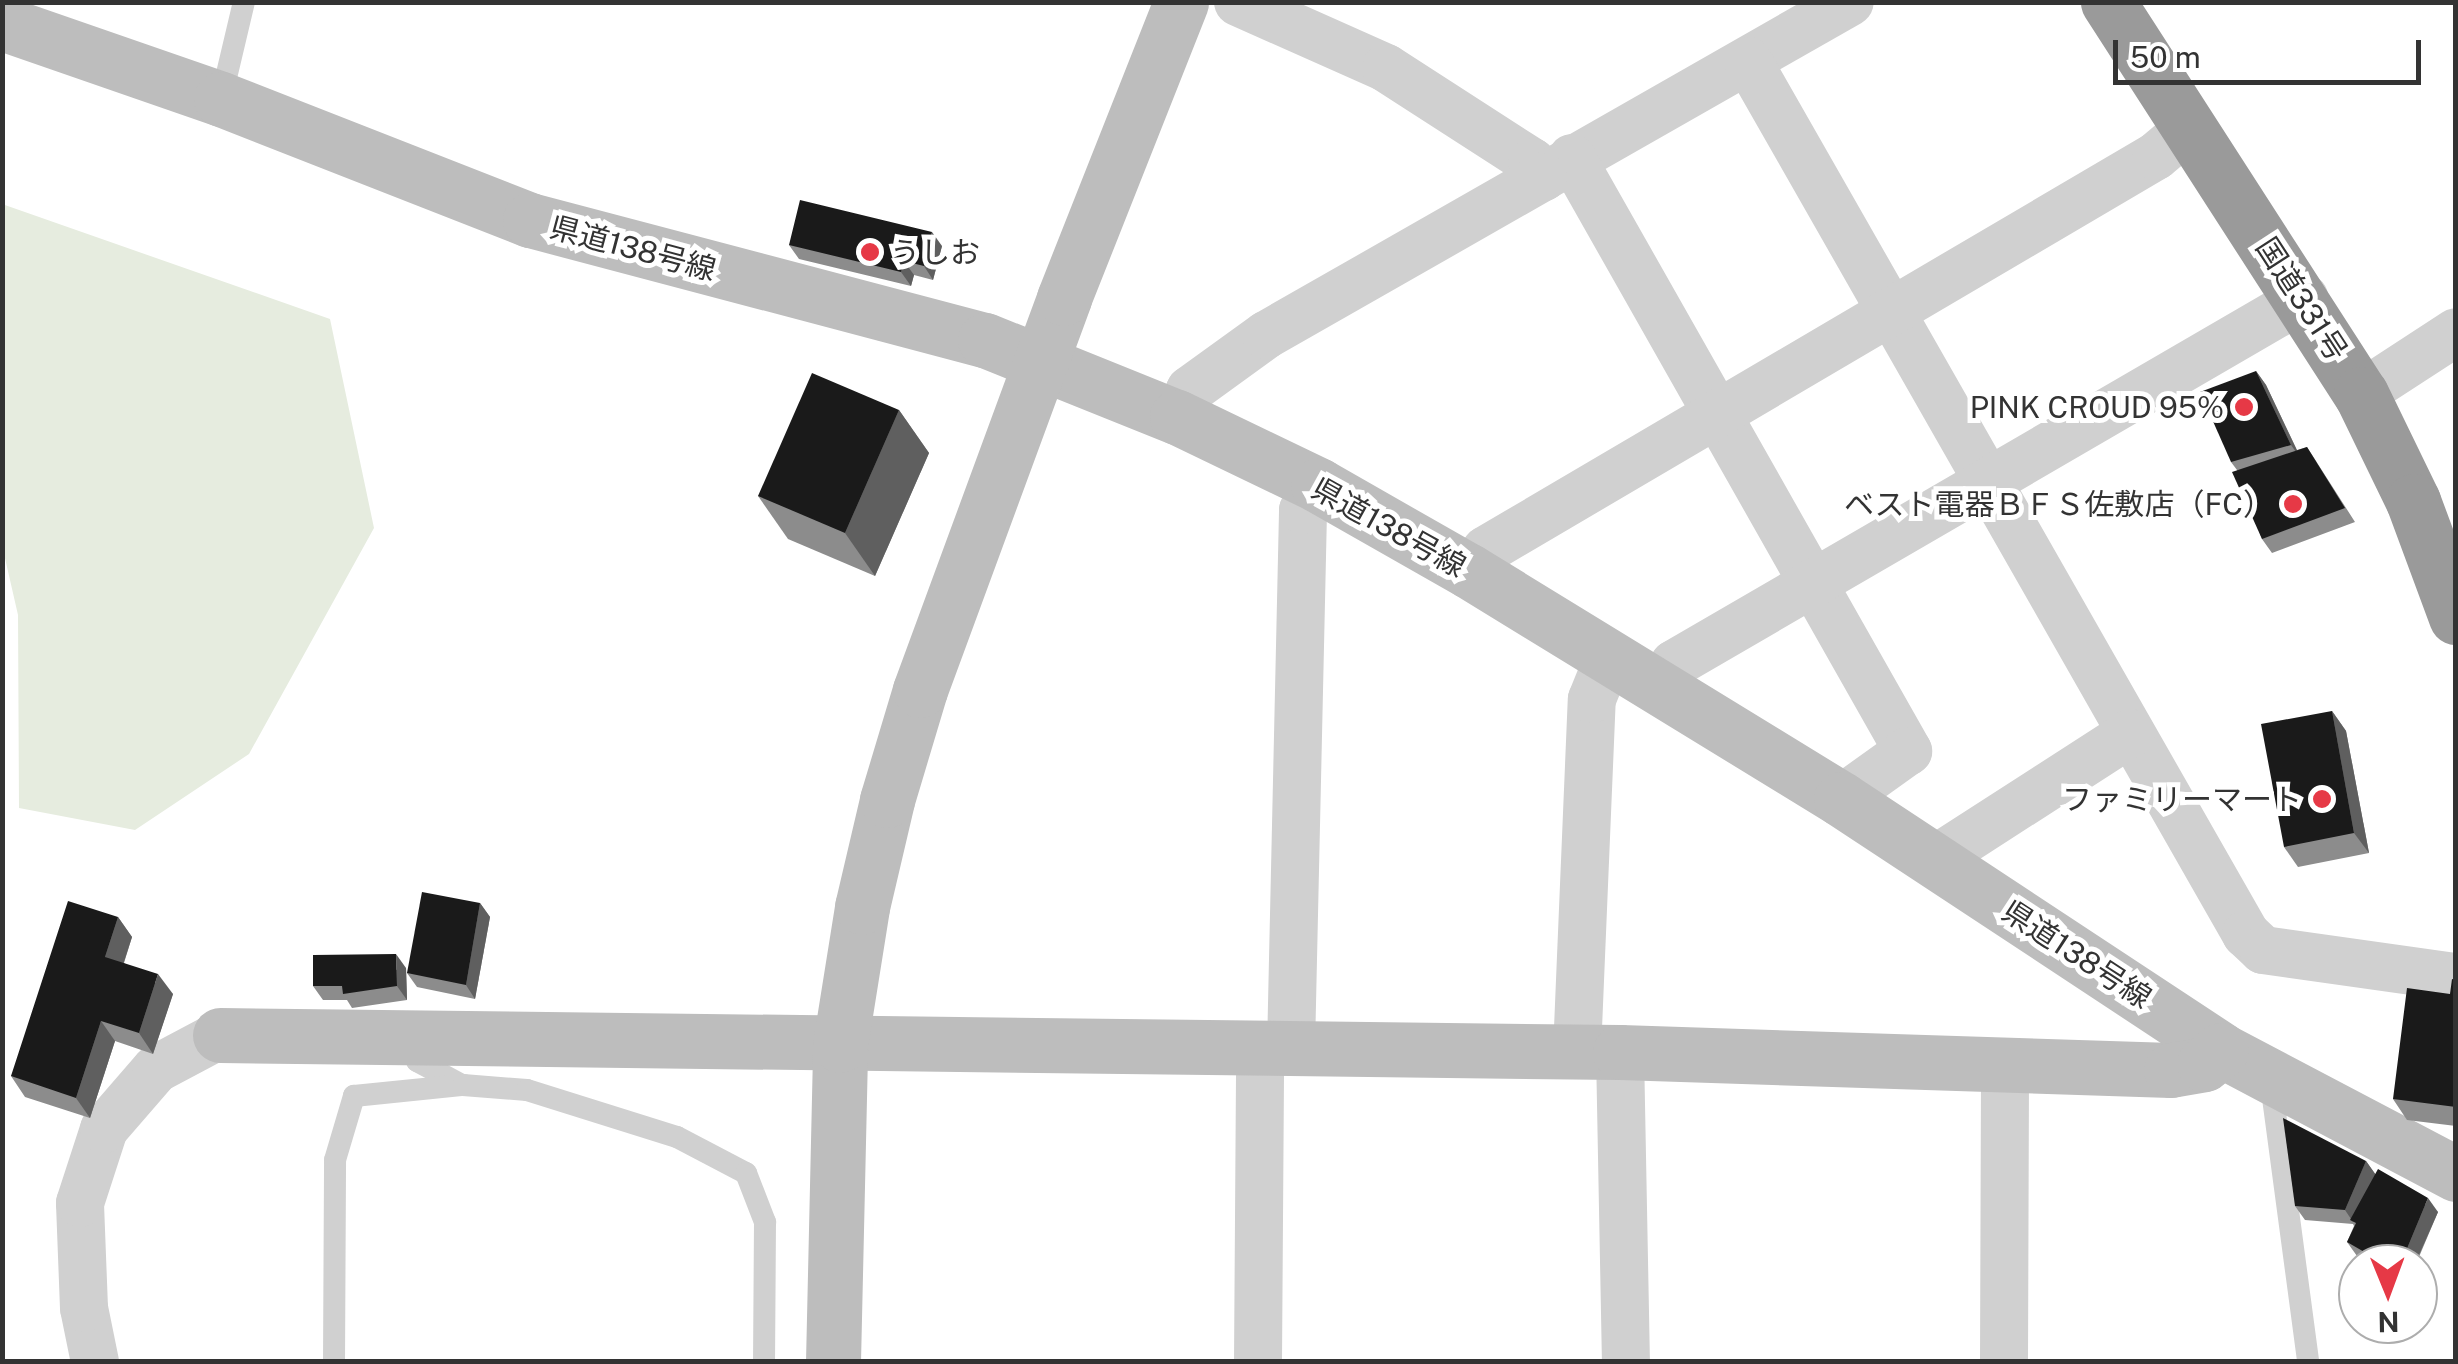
<!DOCTYPE html>
<html>
<head>
<meta charset="utf-8">
<style>
	body { margin:0 }
	#map { position:relative; width:2458px; height:1364px; overflow:hidden; background:#fff; font-family:"Public Sans","Noto Sans JP",sans-serif }
	div>[style] { position:absolute }
	[style*='--x'] { left:calc(var(--x)*1px); top:calc(var(--y)*1px); width:calc(var(--w)*1px); rotate:calc(var(--a)*1deg) }
	.green>* { inset:0; background:#e6ecdf }
	.lane>* { height:22px; margin:-11px; padding:0 11px; transform-origin:11px; border-radius:11px; background:#d0d0d0 }
	.street>* { height:48px; margin:-24px; padding:0 24px; transform-origin:24px; border-radius:24px; background:#d0d0d0 }
	.secondary>* { height:55px; margin:-27.5px; padding:0 27.5px; transform-origin:27.5px; border-radius:27.5px; background:#bdbdbd }
	.highway>* { height:55px; margin:-27.5px; padding:0 27.5px; transform-origin:27.5px; border-radius:27.5px; background:#9a9a9a }
	.wall>* { inset:0; background:#8c8c8c }
	.shaded-wall>* { inset:0; background:#5f5f5f }
	.building>* { inset:0; background:#1a1a1a }
	.dots>* { width:28px; height:28px; translate:-50% -50%; box-sizing:border-box; border:5px solid #fff; border-radius:50% }
	span { translate:-50% -50%; white-space:nowrap; text-align:center; line-height:1.15; -webkit-text-stroke:10px #fff; paint-order:stroke }
	.street-label { font-size:30px; color:#333 }
	.poi-label { font-size:30px; color:#333 }
	.left { translate:0 -50%; text-align:left }
	.right { translate:-100% -50%; text-align:right }
	.frame { position:absolute; inset:0; border:5px solid #333; pointer-events:none }
	.north { position:absolute; left:2338px; top:1244px; width:100px; height:100px; box-sizing:border-box; background:#fff; border:2px solid #adadad; border-radius:50%; rotate:179deg; font-size:28px; font-weight:700; line-height:40px; text-align:center; color:#333 }
	.north::after { content:''; display:block; margin:auto; width:35px; height:45px; background:#e63946; clip-path:polygon(50% 0,100% 100%,50% 72%,0 100%) }
	.scale { position:absolute; left:2113px; top:40px; width:308px; height:45px; box-sizing:border-box; border:5px solid #333; border-top:0; padding-left:12px; font-size:30px; line-height:35px; white-space:nowrap; color:#333; -webkit-text-stroke:8px #fff; paint-order:stroke }
</style>
</head>
<body>
<div id="map">
	<div class="green">
		<i style="clip-path:polygon(2px 204px,330px 319px,374px 528px,249px 754px,135px 830px,19px 808px,18px 615px,2px 545px)"></i>
	</div>
	<div class="lane">
		<i style="--x:221;--y:99;--w:100;--a:-76.7"></i>
		<i style="--x:406;--y:1040;--w:24;--a:62"></i>
		<i style="--x:417;--y:1061;--w:49;--a:28.1"></i>
		<i style="--x:2271;--y:1083;--w:281;--a:82.4"></i>
		<i style="--x:334;--y:1362;--w:202;--a:-89.7"></i>
		<i style="--x:335;--y:1160;--w:67;--a:-73.5"></i>
		<i style="--x:354;--y:1096;--w:110;--a:-5.8"></i>
		<i style="--x:463;--y:1085;--w:64;--a:4.5"></i>
		<i style="--x:527;--y:1090;--w:157;--a:17.4"></i>
		<i style="--x:677;--y:1137;--w:78;--a:27.6"></i>
		<i style="--x:746;--y:1173;--w:53;--a:68.8"></i>
		<i style="--x:765;--y:1222;--w:140;--a:90.4"></i>
	</div>
	<div class="street">
		<i style="--x:1238;--y:2;--w:162;--a:24"></i>
		<i style="--x:1386;--y:68;--w:174;--a:32.8"></i>
		<i style="--x:1532;--y:162;--w:19;--a:54"></i>
		<i style="--x:1543;--y:177;--w:353;--a:-29.7"></i>
		<i style="--x:1748;--y:61;--w:1005;--a:60.3"></i>
		<i style="--x:2246;--y:934;--w:23;--a:43"></i>
		<i style="--x:2263;--y:950;--w:195;--a:8"></i>
		<i style="--x:1572;--y:158;--w:682;--a:60.46"></i>
		<i style="--x:1908;--y:751;--w:82;--a:144.4"></i>
		<i style="--x:2361;--y:394;--w:113;--a:-33.1"></i>
		<i style="--x:1177;--y:417;--w:30;--a:-64"></i>
		<i style="--x:1190;--y:390;--w:94;--a:-35.9"></i>
		<i style="--x:1266;--y:335;--w:319;--a:-29.7"></i>
		<i style="--x:1469;--y:571;--w:27;--a:-51"></i>
		<i style="--x:1486;--y:550;--w:777;--a:-30.46"></i>
		<i style="--x:2156;--y:156;--w:43;--a:-40.3"></i>
		<i style="--x:1664;--y:688;--w:26;--a:-67"></i>
		<i style="--x:1674;--y:664;--w:729;--a:-30.15"></i>
		<i style="--x:1934;--y:860;--w:234;--a:-32.8"></i>
		<i style="--x:1291;--y:1049;--w:539;--a:-88.72"></i>
		<i style="--x:1303;--y:510;--w:29;--a:-59"></i>
		<i style="--x:1577;--y:1052;--w:353;--a:-87.6"></i>
		<i style="--x:1592;--y:699;--w:45;--a:-68"></i>
		<i style="--x:1620;--y:1052;--w:310;--a:88.9"></i>
		<i style="--x:95;--y:1362;--w:55;--a:-101.5"></i>
		<i style="--x:84;--y:1308;--w:105;--a:-92.2"></i>
		<i style="--x:80;--y:1203;--w:78;--a:-72"></i>
		<i style="--x:104;--y:1129;--w:79;--a:-49.1"></i>
		<i style="--x:156;--y:1069;--w:72;--a:-28"></i>
		<i style="--x:1258;--y:1362;--w:313;--a:-89.6"></i>
		<i style="--x:2004;--y:1362;--w:295;--a:-89.8"></i>
	</div>
	<div class="secondary">
		<i style="--x:2;--y:23;--w:232;--a:19.1"></i>
		<i style="--x:221;--y:99;--w:332;--a:21.4"></i>
		<i style="--x:530;--y:220;--w:471;--a:14.8"></i>
		<i style="--x:985;--y:340;--w:207;--a:21.9"></i>
		<i style="--x:1177;--y:417;--w:157;--a:25.7"></i>
		<i style="--x:1318;--y:485;--w:174;--a:29.7"></i>
		<i style="--x:1469;--y:571;--w:436;--a:31.5"></i>
		<i style="--x:1841;--y:799;--w:455;--a:33.4"></i>
		<i style="--x:2221;--y:1050;--w:266;--a:27.8"></i>
		<i style="--x:220;--y:1035;--w:1400;--a:0.7"></i>
		<i style="--x:1620;--y:1052;--w:551;--a:1.87"></i>
		<i style="--x:2171;--y:1070;--w:34;--a:-10"></i>
		<i style="--x:2204;--y:1064;--w:22;--a:-39"></i>
		<i style="--x:833;--y:1362;--w:317;--a:-88.7"></i>
		<i style="--x:840;--y:1045;--w:140;--a:-80.9"></i>
		<i style="--x:862;--y:907;--w:110;--a:-76.8"></i>
		<i style="--x:887;--y:800;--w:115;--a:-73.3"></i>
		<i style="--x:920;--y:690;--w:418;--a:-69.8"></i>
		<i style="--x:1064;--y:298;--w:318;--a:-68.4"></i>
	</div>
	<div class="highway">
		<i style="--x:2108;--y:2;--w:467;--a:57.2"></i>
		<i style="--x:2361;--y:394;--w:119;--a:64.1"></i>
		<i style="--x:2413;--y:501;--w:124;--a:69.7"></i>
	</div>
	<div class="wall">
		<i style="clip-path:polygon(789px 245px,942px 246px,933px 280px,914px 275px,911px 286px,799px 259px)"></i>
		<i style="clip-path:polygon(2256px 371px,2266px 385px,2297px 450px,2307px 447px,2355px 522px,2272px 553px,2262px 539px,2237px 470px,2231px 462px)"></i>
		<i style="clip-path:polygon(899px 410px,929px 453px,875px 576px,788px 539px,758px 496px)"></i>
		<i style="clip-path:polygon(2332px 711px,2346px 731px,2369px 853px,2298px 867px,2284px 847px)"></i>
		<i style="clip-path:polygon(480px 903px,490px 917px,475px 999px,417px 987px,407px 973px)"></i>
		<i style="clip-path:polygon(118px 917px,132px 937px,124px 963px,173px 994px,153px 1054px,115px 1041px,90px 1118px,25px 1097px,11px 1076px)"></i>
		<i style="clip-path:polygon(406px 968px,407px 1000px,352px 1008px,347px 1000px,323px 1000px,313px 986px)"></i>
		<i style="clip-path:polygon(2456px 980px,2456px 1126px,2407px 1120px,2393px 1099px,2450px 994px)"></i>
		<i style="clip-path:polygon(2366px 1161px,2375px 1174px,2438px 1212px,2416px 1264px,2409px 1262px,2408px 1264px,2371px 1264px,2357px 1256px,2347px 1242px,2354px 1226px,2353px 1224px,2305px 1220px,2295px 1206px)"></i>
	</div>
	<div class="shaded-wall">
		<i style="clip-path:polygon(932px 232px,942px 246px,933px 280px,924px 266px)"></i>
		<i style="clip-path:polygon(904px 261px,914px 275px,911px 286px,901px 272px)"></i>
		<i style="clip-path:polygon(2256px 371px,2266px 385px,2301px 459px,2291px 445px)"></i>
		<i style="clip-path:polygon(899px 410px,929px 453px,875px 576px,845px 533px)"></i>
		<i style="clip-path:polygon(2332px 711px,2346px 731px,2369px 853px,2354px 833px)"></i>
		<i style="clip-path:polygon(480px 903px,490px 917px,475px 999px,466px 985px)"></i>
		<i style="clip-path:polygon(118px 917px,132px 937px,119px 977px,105px 957px)"></i>
		<i style="clip-path:polygon(396px 954px,406px 968px,407px 1000px,397px 986px)"></i>
		<i style="clip-path:polygon(158px 974px,173px 994px,153px 1054px,139px 1033px)"></i>
		<i style="clip-path:polygon(101px 1021px,115px 1041px,90px 1118px,76px 1098px)"></i>
		<i style="clip-path:polygon(2366px 1161px,2376px 1175px,2353px 1222px,2345px 1210px)"></i>
		<i style="clip-path:polygon(2428px 1198px,2438px 1212px,2415px 1264px,2406px 1251px)"></i>
		<i style="clip-path:polygon(2399px 1248px,2409px 1262px,2408px 1264px,2390px 1264px)"></i>
	</div>
	<div class="building">
		<i style="clip-path:polygon(800px 200px,932px 232px,924px 266px,904px 261px,901px 272px,789px 245px)"></i>
		<i style="clip-path:polygon(2256px 371px,2291px 445px,2231px 462px,2200px 392px)"></i>
		<i style="clip-path:polygon(812px 373px,899px 410px,845px 533px,758px 496px)"></i>
		<i style="clip-path:polygon(2307px 447px,2345px 508px,2262px 539px,2232px 472px)"></i>
		<i style="clip-path:polygon(2332px 711px,2354px 833px,2284px 847px,2261px 724px)"></i>
		<i style="clip-path:polygon(422px 892px,480px 903px,466px 985px,407px 973px)"></i>
		<i style="clip-path:polygon(68px 901px,118px 917px,105px 957px,158px 974px,139px 1033px,101px 1021px,76px 1098px,11px 1076px)"></i>
		<i style="clip-path:polygon(396px 954px,397px 986px,343px 994px,342px 986px,313px 986px,313px 955px)"></i>
		<i style="clip-path:polygon(2452px 979px,2456px 980px,2456px 1107px,2393px 1099px,2407px 988px,2450px 994px)"></i>
		<i style="clip-path:polygon(2283px 1118px,2366px 1161px,2345px 1210px,2295px 1206px)"></i>
		<i style="clip-path:polygon(2378px 1169px,2428px 1198px,2406px 1251px,2399px 1248px,2390px 1264px,2385px 1264px,2347px 1242px,2356px 1223px,2350px 1220px)"></i>
	</div>
	<div class="dots">
		<i style="left:870px;top:252px;background:#e63946"></i>
		<i style="left:2244px;top:407px;background:#e63946"></i>
		<i style="left:2293px;top:504px;background:#e63946"></i>
		<i style="left:2322px;top:799px;background:#e63946"></i>
	</div>
	<div class="street-label">
		<span style="left:633px;top:248px;rotate:15deg">県道138号線</span>
		<span style="left:2302px;top:299px;rotate:57deg">国道331号</span>
		<span style="left:1389px;top:527px;rotate:29deg">県道138号線</span>
		<span style="left:2077px;top:954px;rotate:33deg">県道138号線</span>
	</div>
	<div class="poi-label">
		<span class="left" style="left:890px;top:252px">うしお</span>
		<span class="right" style="left:2224px;top:407px">PINK CROUD 95%</span>
		<span class="right" style="left:2273px;top:504px">ベスト電器ＢＦＳ佐敷店（FC）</span>
		<span class="right" style="left:2302px;top:799px">ファミリーマート</span>
	</div>
	<div class="frame"></div>
	<div class="north">N</div>
	<div class="scale">50 m</div>
</div>
</body>
</html>
